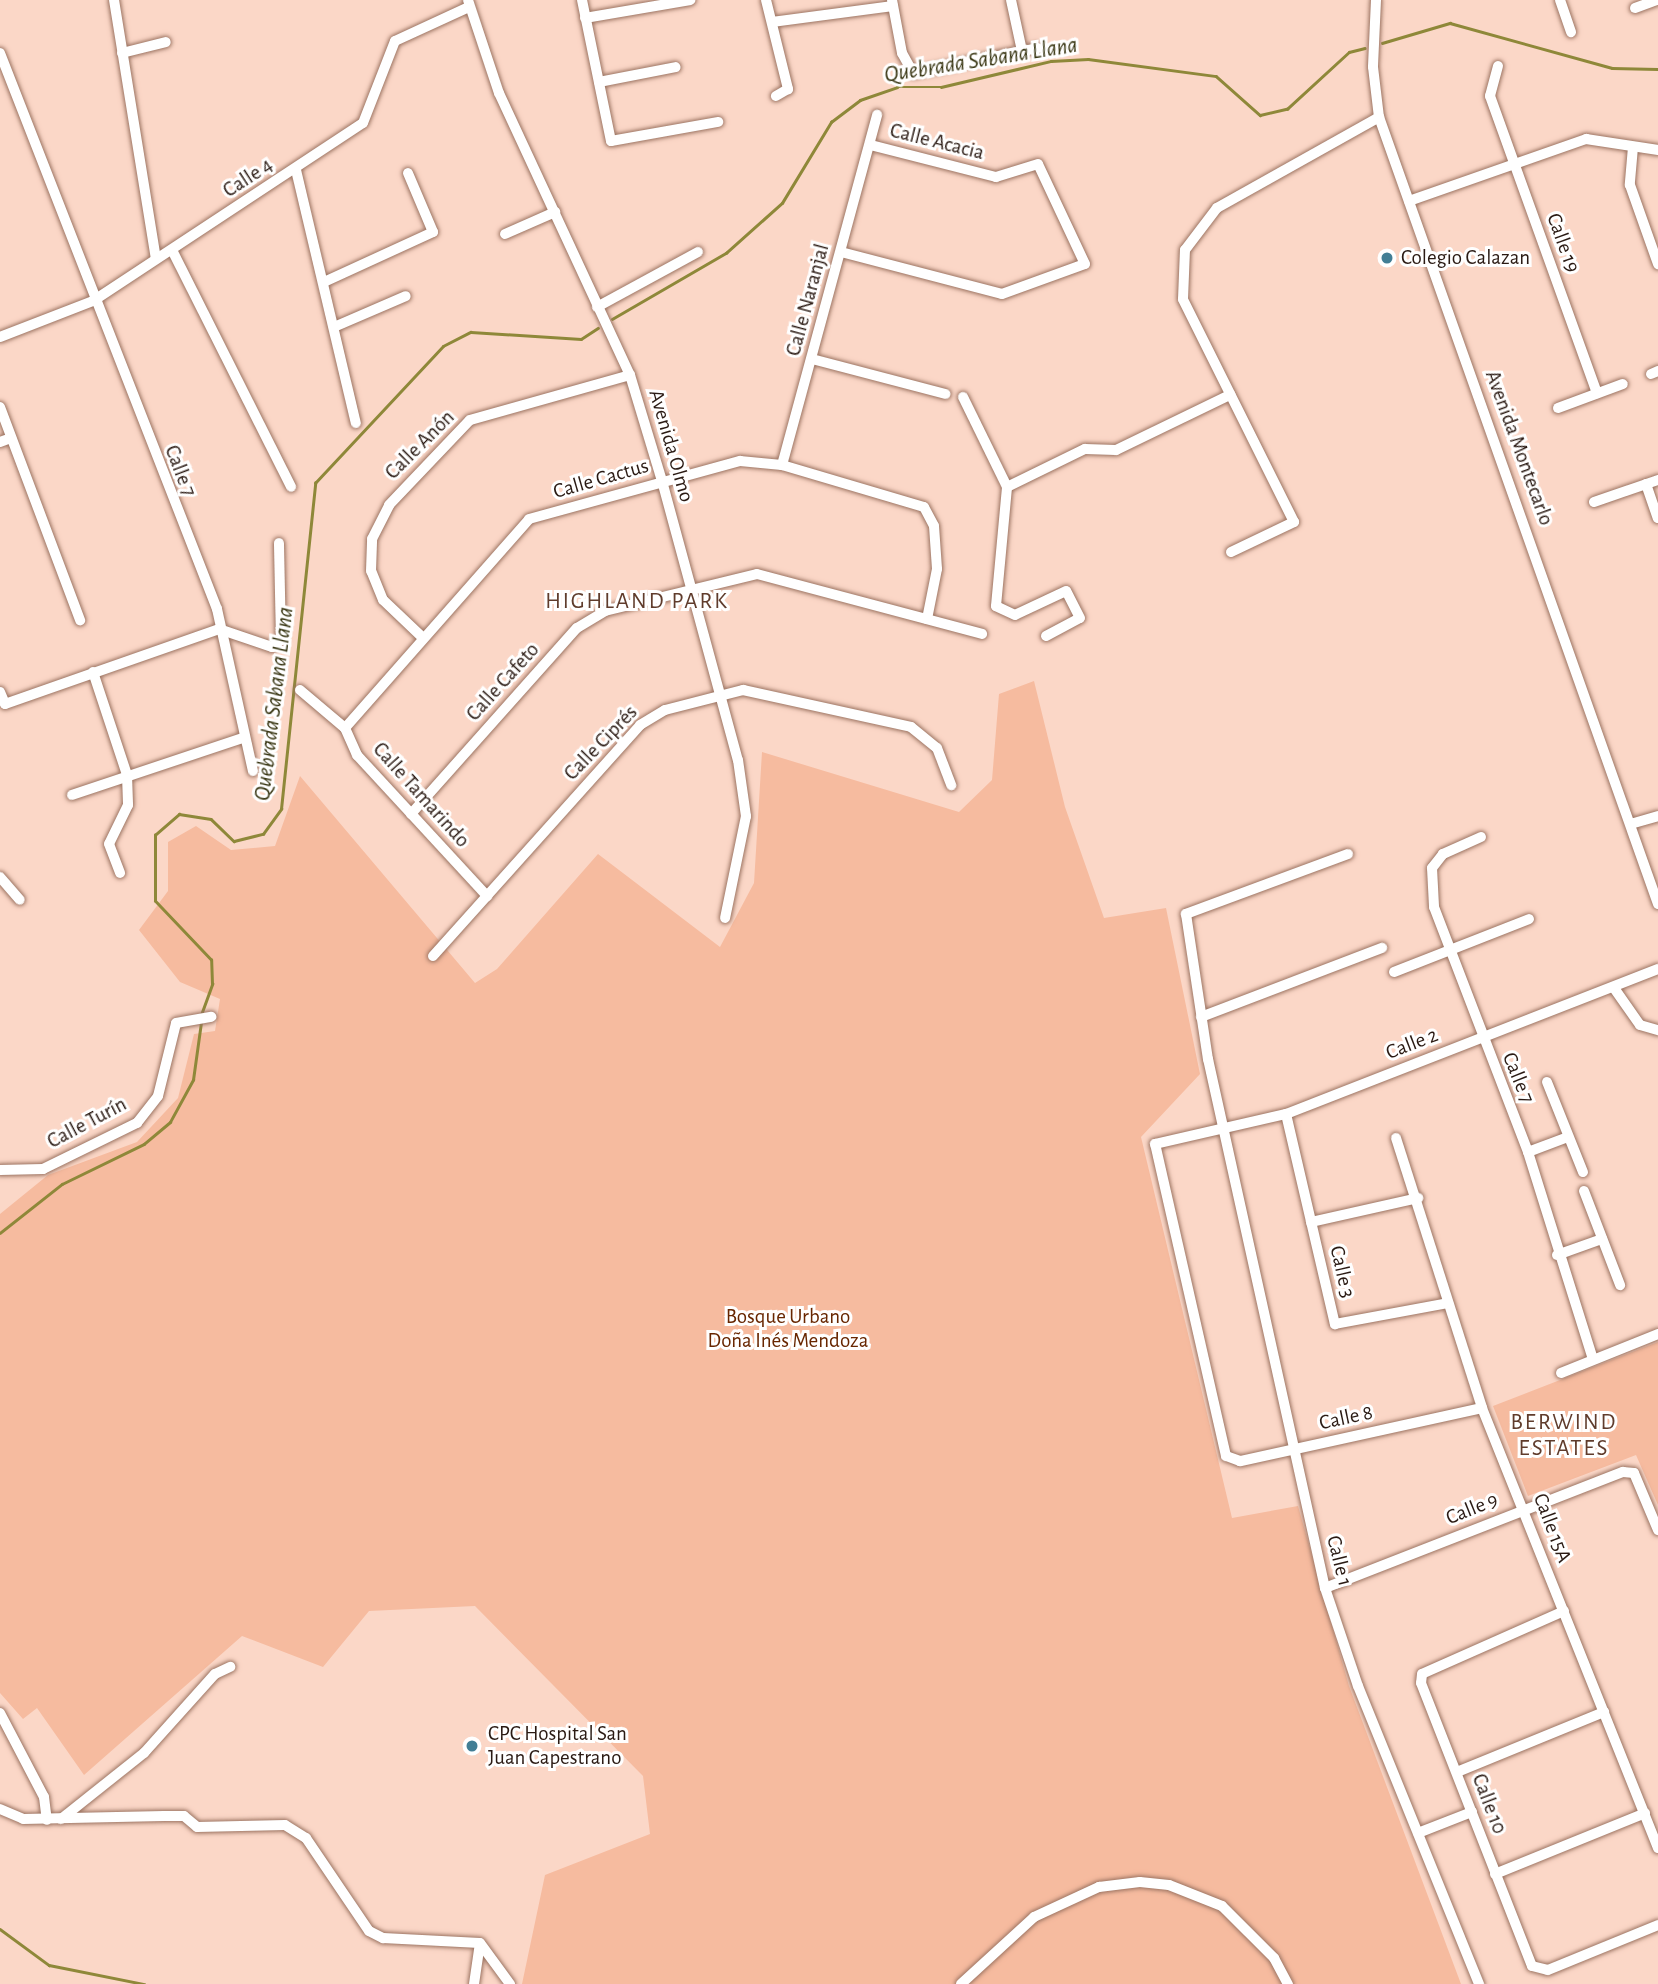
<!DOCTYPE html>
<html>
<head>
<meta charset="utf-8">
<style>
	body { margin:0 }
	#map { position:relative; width:1658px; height:1984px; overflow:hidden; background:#fbd7c7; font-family:"Alegreya Sans",sans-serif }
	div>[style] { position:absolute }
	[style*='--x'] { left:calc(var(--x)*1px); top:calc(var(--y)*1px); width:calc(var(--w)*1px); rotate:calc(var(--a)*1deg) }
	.green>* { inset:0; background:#f6bb9f }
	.stream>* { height:2.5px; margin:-1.25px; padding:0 1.25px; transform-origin:1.25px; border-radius:1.25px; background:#8e8839 }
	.roads { filter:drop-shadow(0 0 2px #9c7462) drop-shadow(0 0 2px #9c7462) }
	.street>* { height:10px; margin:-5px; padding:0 5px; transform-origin:5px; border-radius:5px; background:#fff }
	.dots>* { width:19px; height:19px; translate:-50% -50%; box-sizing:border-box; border:4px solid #fff; border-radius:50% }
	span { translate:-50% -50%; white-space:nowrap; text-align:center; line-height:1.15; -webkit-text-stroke:6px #fff; paint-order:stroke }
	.street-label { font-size:21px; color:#2a1a13 }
	.poi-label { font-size:21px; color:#2a1a13 }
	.left { translate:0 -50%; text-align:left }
	.park-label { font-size:21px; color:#682600 }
	.water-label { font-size:23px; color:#383512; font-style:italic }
	.neighbourhood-label { font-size:23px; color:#603c2c; letter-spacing:2px }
</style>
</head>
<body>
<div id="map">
	<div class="green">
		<i style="clip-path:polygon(1034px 681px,1065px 807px,1104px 918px,1166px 908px,1200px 1074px,1141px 1137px,1232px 1518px,1298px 1506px,1349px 1686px,1461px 1984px,522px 1984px,545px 1875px,650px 1834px,643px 1776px,475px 1606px,369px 1611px,323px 1667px,242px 1636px,84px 1775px,37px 1708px,23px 1719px,0 1693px,0 1214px,48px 1175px,137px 1142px,178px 1098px,194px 1034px,215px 1031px,220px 999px,180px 982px,139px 930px,168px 891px,168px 842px,196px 826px,231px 850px,275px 846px,300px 776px,475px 983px,497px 969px,598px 854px,720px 947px,754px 883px,762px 752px,959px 812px,992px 780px,999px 694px)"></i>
		<i style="clip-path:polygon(1658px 1342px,1658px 1505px,1636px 1455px,1528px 1496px,1493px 1406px)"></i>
	</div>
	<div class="stream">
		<i style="--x:1382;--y:43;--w:71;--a:-16.4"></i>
		<i style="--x:1450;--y:23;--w:168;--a:15.5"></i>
		<i style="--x:1612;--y:68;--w:46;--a:1.2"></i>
		<i style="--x:612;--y:319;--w:132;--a:-30.1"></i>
		<i style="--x:726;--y:253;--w:75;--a:-41.8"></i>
		<i style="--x:782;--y:203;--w:95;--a:-58.8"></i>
		<i style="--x:831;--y:122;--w:36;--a:-37"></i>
		<i style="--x:860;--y:100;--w:39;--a:-19"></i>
		<i style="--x:897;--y:87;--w:44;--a:0"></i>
		<i style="--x:941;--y:87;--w:113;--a:-13.3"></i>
		<i style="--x:1051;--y:61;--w:37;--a:-3"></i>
		<i style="--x:1088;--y:59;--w:129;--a:7.6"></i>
		<i style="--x:1216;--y:76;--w:59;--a:41.6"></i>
		<i style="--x:1260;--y:115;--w:28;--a:-13"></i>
		<i style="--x:1287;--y:109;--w:84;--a:-42.6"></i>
		<i style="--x:1349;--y:52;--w:16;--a:-14"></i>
		<i style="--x:201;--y:1015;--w:33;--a:-70"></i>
		<i style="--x:212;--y:984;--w:24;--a:-92"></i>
		<i style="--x:211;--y:960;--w:81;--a:-133.5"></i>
		<i style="--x:155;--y:901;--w:66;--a:-90"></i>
		<i style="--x:155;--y:835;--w:32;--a:-41"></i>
		<i style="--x:179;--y:814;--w:32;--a:9"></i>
		<i style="--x:211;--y:819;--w:32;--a:44"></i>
		<i style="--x:234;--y:841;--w:30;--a:-14"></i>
		<i style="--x:263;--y:834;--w:31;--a:-54"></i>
		<i style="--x:281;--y:809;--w:328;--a:-84"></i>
		<i style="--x:315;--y:483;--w:187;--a:-46.9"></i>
		<i style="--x:443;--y:346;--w:31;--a:-27"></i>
		<i style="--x:471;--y:332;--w:110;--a:3.6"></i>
		<i style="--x:581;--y:339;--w:20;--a:-33"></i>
		<i style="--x:0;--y:1233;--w:79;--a:-38.3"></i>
		<i style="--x:62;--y:1184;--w:91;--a:-26"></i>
		<i style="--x:144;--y:1144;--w:34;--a:-40"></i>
		<i style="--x:170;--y:1122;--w:48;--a:-61.3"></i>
		<i style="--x:193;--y:1080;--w:59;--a:-82.1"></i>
		<i style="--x:0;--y:1929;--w:61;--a:36.3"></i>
		<i style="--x:49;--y:1965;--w:97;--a:11.3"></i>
	</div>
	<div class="roads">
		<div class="street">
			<i style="--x:114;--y:0;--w:262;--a:80.8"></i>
			<i style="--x:468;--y:0;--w:98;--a:71.6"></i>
			<i style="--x:499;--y:93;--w:311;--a:65.1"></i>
			<i style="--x:630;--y:375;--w:111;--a:73.2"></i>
			<i style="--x:662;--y:481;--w:289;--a:74.8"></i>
			<i style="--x:738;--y:760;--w:57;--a:81.9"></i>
			<i style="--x:746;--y:816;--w:104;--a:101.6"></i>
			<i style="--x:582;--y:0;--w:144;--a:78.4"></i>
			<i style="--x:611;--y:141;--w:109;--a:-10.1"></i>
			<i style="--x:766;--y:0;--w:92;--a:76.1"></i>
			<i style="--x:788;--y:89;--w:14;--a:150"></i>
			<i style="--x:892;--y:0;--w:54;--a:79.3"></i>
			<i style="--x:902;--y:53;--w:23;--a:61"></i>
			<i style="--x:913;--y:73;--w:127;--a:-11.3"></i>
			<i style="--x:1011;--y:0;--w:52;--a:77.8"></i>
			<i style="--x:1376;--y:0;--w:67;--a:92.6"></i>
			<i style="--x:1373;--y:67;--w:50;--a:83.2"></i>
			<i style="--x:1379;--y:117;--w:835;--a:70.48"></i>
			<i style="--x:1560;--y:0;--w:34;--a:71"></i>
			<i style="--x:1635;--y:8;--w:23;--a:-20"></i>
			<i style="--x:585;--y:18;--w:107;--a:-9.7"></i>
			<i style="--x:772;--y:22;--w:122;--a:-7.5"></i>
			<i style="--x:0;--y:53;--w:597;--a:68.68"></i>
			<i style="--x:217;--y:609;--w:166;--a:77.5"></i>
			<i style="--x:122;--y:53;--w:45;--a:-14"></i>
			<i style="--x:1498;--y:66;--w:31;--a:105"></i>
			<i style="--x:1490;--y:96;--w:316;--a:70.2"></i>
			<i style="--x:599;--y:82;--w:78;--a:-11"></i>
			<i style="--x:1633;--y:147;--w:38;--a:95"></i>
			<i style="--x:1630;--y:185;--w:84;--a:70.5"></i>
			<i style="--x:296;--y:170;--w:260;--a:76.7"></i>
			<i style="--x:1409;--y:201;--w:188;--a:-19.3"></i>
			<i style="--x:1586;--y:139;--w:73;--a:8.7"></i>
			<i style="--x:505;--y:234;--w:55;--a:-23.7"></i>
			<i style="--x:172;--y:250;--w:265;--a:63.3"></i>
			<i style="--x:841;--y:252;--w:166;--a:14.6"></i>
			<i style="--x:1002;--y:294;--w:88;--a:-19.9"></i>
			<i style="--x:1085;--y:264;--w:110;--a:-115.2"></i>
			<i style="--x:1038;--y:164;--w:44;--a:162.8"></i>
			<i style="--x:996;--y:177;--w:130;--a:-165.7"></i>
			<i style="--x:324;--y:282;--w:120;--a:-24.6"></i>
			<i style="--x:433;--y:232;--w:64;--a:-113"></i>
			<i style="--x:597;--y:307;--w:115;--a:-28.6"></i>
			<i style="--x:334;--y:327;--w:78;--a:-23.3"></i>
			<i style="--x:0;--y:337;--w:100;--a:-21.2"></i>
			<i style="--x:93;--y:301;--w:323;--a:-33.4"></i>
			<i style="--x:363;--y:123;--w:88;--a:-68.7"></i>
			<i style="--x:395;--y:41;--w:81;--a:-24.7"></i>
			<i style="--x:812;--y:359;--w:138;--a:14.7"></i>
			<i style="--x:1651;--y:374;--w:8;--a:-23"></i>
			<i style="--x:963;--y:397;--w:100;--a:63.9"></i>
			<i style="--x:0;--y:407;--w:228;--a:69.4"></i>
			<i style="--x:1558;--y:408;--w:69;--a:-20.3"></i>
			<i style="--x:0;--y:442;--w:12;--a:-20"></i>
			<i style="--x:782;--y:465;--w:363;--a:-74.8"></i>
			<i style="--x:1646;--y:484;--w:36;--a:71"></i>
			<i style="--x:1594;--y:502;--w:68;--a:-19"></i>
			<i style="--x:1231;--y:552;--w:70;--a:-25.5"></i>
			<i style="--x:1294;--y:522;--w:249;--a:-116.5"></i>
			<i style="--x:1183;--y:299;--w:49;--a:-87.7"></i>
			<i style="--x:1185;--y:250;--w:53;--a:-52.7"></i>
			<i style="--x:1217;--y:208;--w:186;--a:-29.3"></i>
			<i style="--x:421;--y:636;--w:52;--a:-136.5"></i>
			<i style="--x:383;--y:600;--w:31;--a:-112"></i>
			<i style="--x:371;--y:571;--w:32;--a:-88"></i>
			<i style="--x:372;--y:539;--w:38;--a:-63"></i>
			<i style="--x:389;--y:505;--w:117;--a:-46.4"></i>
			<i style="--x:470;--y:420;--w:166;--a:-15.7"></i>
			<i style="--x:1046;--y:636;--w:38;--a:-28"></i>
			<i style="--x:1080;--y:618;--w:30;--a:-117"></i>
			<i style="--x:1066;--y:591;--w:56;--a:154.8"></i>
			<i style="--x:1015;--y:615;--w:21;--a:-155"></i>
			<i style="--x:996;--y:606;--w:120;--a:-84.7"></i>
			<i style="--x:1007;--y:487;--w:87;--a:-26"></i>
			<i style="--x:1085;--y:449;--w:31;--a:2"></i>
			<i style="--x:1116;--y:450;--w:127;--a:-25.8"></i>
			<i style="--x:93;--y:672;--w:108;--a:71.7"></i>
			<i style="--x:127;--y:775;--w:30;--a:88"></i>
			<i style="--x:128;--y:805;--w:43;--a:116"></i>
			<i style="--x:109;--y:844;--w:31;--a:69"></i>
			<i style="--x:300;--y:690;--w:59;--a:40.2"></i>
			<i style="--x:345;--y:728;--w:30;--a:66"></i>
			<i style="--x:357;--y:755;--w:192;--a:47.3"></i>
			<i style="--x:0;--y:692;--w:13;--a:67"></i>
			<i style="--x:5;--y:704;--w:227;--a:-19.3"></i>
			<i style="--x:219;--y:629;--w:56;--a:18.8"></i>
			<i style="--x:272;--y:647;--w:11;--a:-38"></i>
			<i style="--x:281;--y:640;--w:97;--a:-91.2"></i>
			<i style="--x:345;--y:728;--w:278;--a:-48.6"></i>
			<i style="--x:529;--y:519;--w:219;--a:-15.4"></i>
			<i style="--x:740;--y:461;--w:42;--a:5.4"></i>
			<i style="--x:782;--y:465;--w:148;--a:16.5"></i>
			<i style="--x:924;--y:507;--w:21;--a:62"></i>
			<i style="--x:934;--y:526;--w:43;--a:86"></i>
			<i style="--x:937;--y:569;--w:51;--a:101.3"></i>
			<i style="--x:72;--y:795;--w:182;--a:-18.5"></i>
			<i style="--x:411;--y:814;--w:249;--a:-48.3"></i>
			<i style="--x:577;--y:628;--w:33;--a:-31"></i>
			<i style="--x:605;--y:611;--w:156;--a:-13.7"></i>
			<i style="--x:757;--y:574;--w:233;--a:14.9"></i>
			<i style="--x:1634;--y:823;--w:25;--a:-16"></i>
			<i style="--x:1481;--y:837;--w:42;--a:155.9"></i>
			<i style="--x:1443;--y:854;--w:18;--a:128"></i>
			<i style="--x:1432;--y:868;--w:39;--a:87"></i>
			<i style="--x:1434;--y:907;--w:262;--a:69"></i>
			<i style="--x:1528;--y:1152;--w:217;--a:72.6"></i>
			<i style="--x:1348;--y:854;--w:173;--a:159.7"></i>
			<i style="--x:1186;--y:914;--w:147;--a:81.4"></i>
			<i style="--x:1208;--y:1059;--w:542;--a:77.53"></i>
			<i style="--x:1325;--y:1588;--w:103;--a:71.4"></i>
			<i style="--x:1358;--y:1686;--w:322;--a:67.9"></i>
			<i style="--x:0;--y:877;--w:30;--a:49"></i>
			<i style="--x:433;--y:956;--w:310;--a:-48.1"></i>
			<i style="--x:640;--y:725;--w:29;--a:-31"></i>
			<i style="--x:665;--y:710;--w:81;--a:-14.4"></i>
			<i style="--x:743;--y:690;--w:172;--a:12.4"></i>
			<i style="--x:911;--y:727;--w:33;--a:39"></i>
			<i style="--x:937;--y:748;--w:40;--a:69"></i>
			<i style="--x:1394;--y:972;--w:145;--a:-21.4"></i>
			<i style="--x:1614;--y:988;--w:45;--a:54.9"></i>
			<i style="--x:1640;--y:1025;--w:19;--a:16"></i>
			<i style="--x:1201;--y:1017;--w:194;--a:-20.9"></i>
			<i style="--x:1547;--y:1082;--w:97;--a:68.2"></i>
			<i style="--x:1286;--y:1114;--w:216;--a:76.9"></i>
			<i style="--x:1335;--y:1324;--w:115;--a:-10.5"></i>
			<i style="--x:1396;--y:1138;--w:283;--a:72.3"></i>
			<i style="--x:1482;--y:1408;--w:474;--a:68.2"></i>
			<i style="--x:1528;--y:1152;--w:43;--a:-20.6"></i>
			<i style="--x:0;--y:1170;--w:43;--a:-1.3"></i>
			<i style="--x:43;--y:1169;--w:105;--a:-26.1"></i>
			<i style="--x:137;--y:1123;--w:34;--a:-52"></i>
			<i style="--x:158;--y:1096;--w:75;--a:-76.1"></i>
			<i style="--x:176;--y:1023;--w:36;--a:-10"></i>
			<i style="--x:1584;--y:1191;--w:101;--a:69"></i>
			<i style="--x:1311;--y:1222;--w:110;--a:-12.6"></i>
			<i style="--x:1557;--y:1255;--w:48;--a:-19.6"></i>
			<i style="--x:1561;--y:1373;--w:105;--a:-21.9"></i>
			<i style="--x:1482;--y:1408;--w:248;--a:167.6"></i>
			<i style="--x:1240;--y:1461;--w:15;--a:-160"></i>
			<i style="--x:1226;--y:1456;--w:320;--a:-102.8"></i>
			<i style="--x:1155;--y:1144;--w:134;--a:-12.9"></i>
			<i style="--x:1286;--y:1114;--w:399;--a:-21.3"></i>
			<i style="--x:1325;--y:1588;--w:320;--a:-21.3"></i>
			<i style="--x:1623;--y:1472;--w:11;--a:5"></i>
			<i style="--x:1634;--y:1473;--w:62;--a:67.2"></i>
			<i style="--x:1564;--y:1611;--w:155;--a:156.1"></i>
			<i style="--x:1422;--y:1674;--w:9;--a:96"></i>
			<i style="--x:1421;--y:1683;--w:304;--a:68.6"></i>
			<i style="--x:1532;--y:1966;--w:16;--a:14"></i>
			<i style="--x:1548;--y:1970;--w:119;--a:-22.2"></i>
			<i style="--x:0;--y:1713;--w:95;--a:62.4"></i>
			<i style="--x:44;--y:1797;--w:23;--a:83"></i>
			<i style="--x:1457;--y:1772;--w:159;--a:-22.2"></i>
			<i style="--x:0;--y:1809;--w:25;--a:23"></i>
			<i style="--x:23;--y:1819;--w:141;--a:-1.2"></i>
			<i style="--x:164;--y:1816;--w:20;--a:0"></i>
			<i style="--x:184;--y:1816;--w:17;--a:40"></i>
			<i style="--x:197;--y:1827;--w:88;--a:-1.3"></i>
			<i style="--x:285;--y:1825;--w:25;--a:32"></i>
			<i style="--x:306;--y:1838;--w:112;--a:55.9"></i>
			<i style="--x:369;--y:1931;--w:16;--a:27"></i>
			<i style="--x:383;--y:1938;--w:97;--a:3"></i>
			<i style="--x:61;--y:1819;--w:106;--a:-38.5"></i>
			<i style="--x:144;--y:1753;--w:106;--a:-48.1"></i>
			<i style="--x:215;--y:1674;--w:17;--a:-25"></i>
			<i style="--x:1418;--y:1833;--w:58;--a:-21.3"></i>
			<i style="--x:1495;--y:1874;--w:162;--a:-22.1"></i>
			<i style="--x:480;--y:1943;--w:51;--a:53.8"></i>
			<i style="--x:474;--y:1984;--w:41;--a:-81.7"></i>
			<i style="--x:961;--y:1984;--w:99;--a:-42.5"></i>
			<i style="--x:1034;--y:1917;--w:72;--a:-24.8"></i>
			<i style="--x:1099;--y:1887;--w:41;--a:-7"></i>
			<i style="--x:1140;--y:1882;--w:29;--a:6"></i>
			<i style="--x:1169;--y:1885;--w:57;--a:21.6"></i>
			<i style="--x:1222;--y:1906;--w:74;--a:45"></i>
			<i style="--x:1274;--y:1958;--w:30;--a:62"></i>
		</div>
	</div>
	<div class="dots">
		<i style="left:1387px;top:258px;background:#427e95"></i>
		<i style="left:472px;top:1746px;background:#427e95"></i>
	</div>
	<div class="street-label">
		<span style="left:937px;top:142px;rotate:14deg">Calle Acacia</span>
		<span style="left:248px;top:178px;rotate:-33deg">Calle 4</span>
		<span style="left:1563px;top:243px;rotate:70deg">Calle 19</span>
		<span style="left:808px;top:300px;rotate:-75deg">Calle Naranjal</span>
		<span style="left:420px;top:445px;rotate:-45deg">Calle Anón</span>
		<span style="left:671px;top:446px;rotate:74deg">Avenida Olmo</span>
		<span style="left:1519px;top:448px;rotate:70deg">Avenida Montecarlo</span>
		<span style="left:180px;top:471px;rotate:69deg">Calle 7</span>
		<span style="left:601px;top:479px;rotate:-16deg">Calle Cactus</span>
		<span style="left:503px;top:682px;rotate:-48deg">Calle Cafeto</span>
		<span style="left:601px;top:743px;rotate:-46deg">Calle Ciprés</span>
		<span style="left:421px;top:795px;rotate:48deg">Calle Tamarindo</span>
		<span style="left:1412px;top:1044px;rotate:-21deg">Calle 2</span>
		<span style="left:1518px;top:1078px;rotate:68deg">Calle 7</span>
		<span style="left:87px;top:1123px;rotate:-28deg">Calle Turín</span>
		<span style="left:1342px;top:1272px;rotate:77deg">Calle 3</span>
		<span style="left:1346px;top:1418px;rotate:-12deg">Calle 8</span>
		<span style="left:1472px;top:1509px;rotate:-22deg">Calle 9</span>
		<span style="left:1552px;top:1528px;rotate:69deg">Calle 15A</span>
		<span style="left:1339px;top:1561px;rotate:76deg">Calle 1</span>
		<span style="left:1489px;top:1804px;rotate:69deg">Calle 10</span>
	</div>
	<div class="poi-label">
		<span class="left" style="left:1401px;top:258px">Colegio Calazan</span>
		<span class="left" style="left:488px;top:1746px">CPC Hospital San<br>Juan Capestrano</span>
	</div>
	<div class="park-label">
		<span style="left:788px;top:1329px">Bosque Urbano<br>Doña Inés Mendoza</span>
	</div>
	<div class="water-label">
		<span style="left:981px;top:61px;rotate:-9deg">Quebrada Sabana Llana</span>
		<span style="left:275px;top:704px;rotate:-83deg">Quebrada Sabana Llana</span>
	</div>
	<div class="neighbourhood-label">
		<span style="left:637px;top:602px">HIGHLAND PARK</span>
		<span style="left:1564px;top:1436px">BERWIND<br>ESTATES</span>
	</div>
</div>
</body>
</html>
